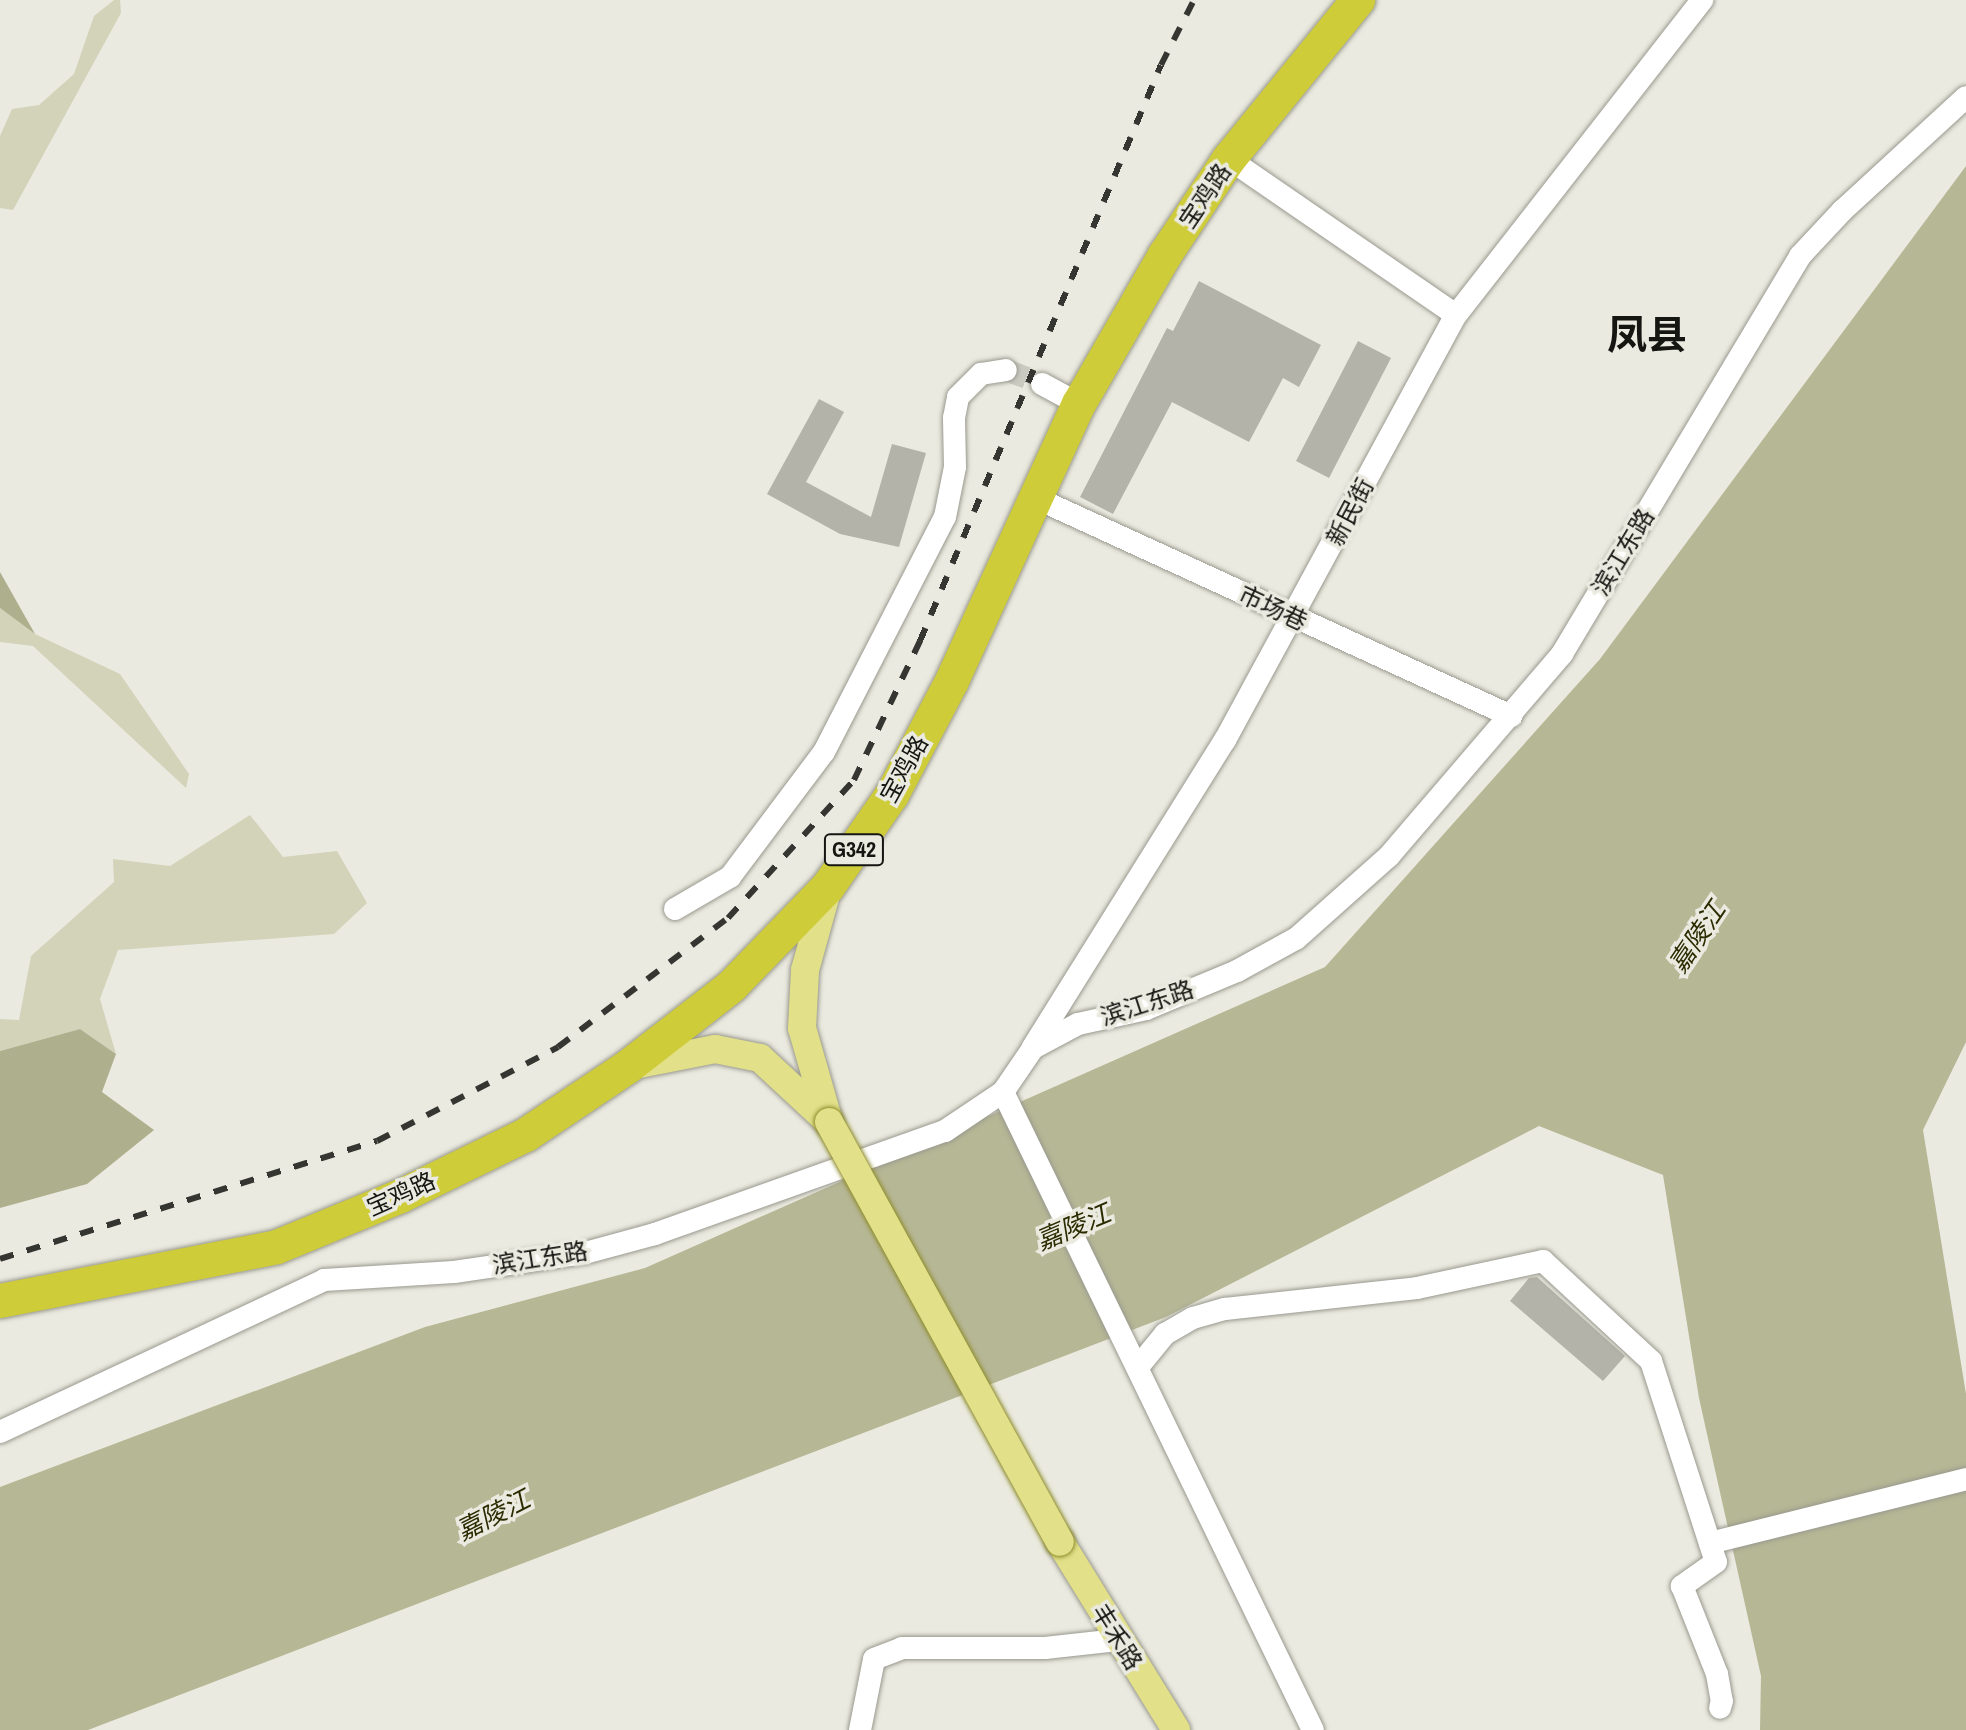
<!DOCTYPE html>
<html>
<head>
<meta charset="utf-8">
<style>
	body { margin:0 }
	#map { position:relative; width:1966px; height:1730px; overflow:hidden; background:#eaeae0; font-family:"Archivo Narrow","Noto Sans SC",sans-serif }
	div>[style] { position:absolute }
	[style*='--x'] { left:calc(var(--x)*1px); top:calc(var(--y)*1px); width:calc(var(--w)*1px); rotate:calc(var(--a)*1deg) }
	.green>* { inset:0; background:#d3d3ba }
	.forest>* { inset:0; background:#aeaf8d }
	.water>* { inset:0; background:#b6b795 }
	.building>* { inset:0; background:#b3b3a9 }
	.minor-tunnel>* { height:22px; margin-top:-11px; transform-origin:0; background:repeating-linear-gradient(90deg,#cacac1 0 22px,transparent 0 33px) }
	.roads { filter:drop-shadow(0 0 2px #99998f) drop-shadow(0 0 2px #99998f) }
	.minor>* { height:22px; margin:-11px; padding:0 11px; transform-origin:11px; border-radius:11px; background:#fff }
	.major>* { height:28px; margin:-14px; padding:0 14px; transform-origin:14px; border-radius:14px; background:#e2e089 }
	.highway>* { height:34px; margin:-17px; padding:0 17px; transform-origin:17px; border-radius:17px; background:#cfcc3a }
	.rail>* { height:6px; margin-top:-3px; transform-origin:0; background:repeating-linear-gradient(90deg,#353531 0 14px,transparent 0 28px) }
	.bridges { filter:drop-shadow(0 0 2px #8e8c2c) drop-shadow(0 0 2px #8e8c2c) }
	.major-bridge>* { height:28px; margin:-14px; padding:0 14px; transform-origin:14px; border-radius:14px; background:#e2e089 }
	span { translate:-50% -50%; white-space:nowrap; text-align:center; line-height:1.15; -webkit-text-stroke:7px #eaeae0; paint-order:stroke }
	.shield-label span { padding:2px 6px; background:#eaeae0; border:2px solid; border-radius:6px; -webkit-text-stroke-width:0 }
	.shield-label { font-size:22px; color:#151512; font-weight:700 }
	.street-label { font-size:24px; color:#151512 }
	.water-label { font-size:26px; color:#2c2b00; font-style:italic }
	.town-label { font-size:40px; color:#151512; font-weight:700 }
</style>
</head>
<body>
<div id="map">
	<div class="green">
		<i style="clip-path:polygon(114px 0,120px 0,121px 13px,13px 210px,0 208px,0 136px,12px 109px,39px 105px,74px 74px,94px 16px)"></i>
		<i style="clip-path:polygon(0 608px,35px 634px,120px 674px,189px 774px,186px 788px,33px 646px,0 642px)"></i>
		<i style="clip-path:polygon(250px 815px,283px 857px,337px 851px,367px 903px,334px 934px,118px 950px,100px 999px,116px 1054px,80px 1029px,0 1051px,0 1019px,19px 1020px,31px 956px,114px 882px,113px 859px,170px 866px)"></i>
	</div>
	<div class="forest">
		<i style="clip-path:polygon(0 572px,35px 634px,0 608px)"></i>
		<i style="clip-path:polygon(80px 1029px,116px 1054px,102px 1092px,154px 1130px,87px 1184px,0 1208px,0 1051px)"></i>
	</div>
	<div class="water">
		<i style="clip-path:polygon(1966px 166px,1966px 1042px,1923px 1130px,1966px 1394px,1966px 1730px,1760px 1730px,1761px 1676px,1699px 1398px,1663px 1175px,1539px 1126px,1166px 1317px,88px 1730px,0 1730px,0 1487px,425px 1327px,645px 1268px,1325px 967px,1600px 659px)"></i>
	</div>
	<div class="building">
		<i style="clip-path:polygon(1199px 281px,1321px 345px,1299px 387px,1283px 378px,1249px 442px,1172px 402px,1113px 514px,1080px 497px,1167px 328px,1173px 331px)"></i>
		<i style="clip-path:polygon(1358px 341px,1391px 358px,1329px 478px,1296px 461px)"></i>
		<i style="clip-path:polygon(819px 399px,844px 412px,806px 482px,871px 517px,892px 444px,926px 453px,899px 547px,840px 534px,767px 494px)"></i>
		<i style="clip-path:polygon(1537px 1277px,1625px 1356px,1603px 1381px,1510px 1301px,1529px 1278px)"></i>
	</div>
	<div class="minor-tunnel">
		<i style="--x:1006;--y:370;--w:39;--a:21"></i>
	</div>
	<div class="roads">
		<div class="minor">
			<i style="--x:1229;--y:159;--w:275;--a:34.5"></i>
			<i style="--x:1042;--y:384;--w:42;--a:28.4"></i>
			<i style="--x:1036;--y:498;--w:523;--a:24.65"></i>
			<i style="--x:675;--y:909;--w:64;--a:-30.2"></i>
			<i style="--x:730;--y:877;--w:156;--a:-53.1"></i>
			<i style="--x:824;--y:752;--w:264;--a:-62.8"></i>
			<i style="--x:945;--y:517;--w:51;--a:-78.7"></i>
			<i style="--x:955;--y:467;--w:49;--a:-91.2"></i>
			<i style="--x:954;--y:418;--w:21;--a:-79"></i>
			<i style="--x:958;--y:397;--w:33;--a:-45"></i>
			<i style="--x:981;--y:374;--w:25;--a:-9"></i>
			<i style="--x:1033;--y:1047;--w:362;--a:-58"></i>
			<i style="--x:1225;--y:740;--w:484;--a:-61.5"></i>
			<i style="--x:1456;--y:315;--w:400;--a:-52"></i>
			<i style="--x:1003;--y:1092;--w:709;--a:64.09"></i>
			<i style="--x:1138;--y:1367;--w:43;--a:-50.7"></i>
			<i style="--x:1165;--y:1334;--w:32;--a:-30"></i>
			<i style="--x:1193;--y:1318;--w:33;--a:-16"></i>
			<i style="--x:1225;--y:1309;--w:193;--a:-6.2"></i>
			<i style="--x:1417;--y:1288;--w:129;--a:-12.1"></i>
			<i style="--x:1543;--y:1261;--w:147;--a:42.8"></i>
			<i style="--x:1651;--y:1361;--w:211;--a:72.1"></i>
			<i style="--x:1716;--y:1562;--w:42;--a:144.8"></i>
			<i style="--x:1682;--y:1586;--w:95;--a:68.3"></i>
			<i style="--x:1717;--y:1674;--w:27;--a:80"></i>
			<i style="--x:1722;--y:1701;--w:7;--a:106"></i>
			<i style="--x:0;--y:1432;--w:358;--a:-25.1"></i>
			<i style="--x:324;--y:1280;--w:130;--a:-3.5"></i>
			<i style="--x:454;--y:1272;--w:132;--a:-8.3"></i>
			<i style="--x:585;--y:1253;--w:73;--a:-15.2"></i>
			<i style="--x:655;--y:1234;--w:308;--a:-19.6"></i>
			<i style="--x:945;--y:1131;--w:70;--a:-33.9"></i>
			<i style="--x:1003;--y:1092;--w:53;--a:-55.7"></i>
			<i style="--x:1033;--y:1048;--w:51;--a:-28.1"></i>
			<i style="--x:1078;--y:1024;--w:70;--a:-12.4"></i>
			<i style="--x:1146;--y:1009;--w:99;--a:-22.7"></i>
			<i style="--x:1237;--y:971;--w:68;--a:-28.8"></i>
			<i style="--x:1297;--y:938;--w:123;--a:-41.7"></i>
			<i style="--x:1389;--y:856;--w:266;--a:-49.4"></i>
			<i style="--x:1562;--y:654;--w:464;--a:-59.1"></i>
			<i style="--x:1800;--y:256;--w:62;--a:-47"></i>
			<i style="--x:1842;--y:211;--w:168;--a:-42.6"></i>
			<i style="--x:1710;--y:1543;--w:264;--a:-14"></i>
			<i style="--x:860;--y:1730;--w:72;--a:-78.8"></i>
			<i style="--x:874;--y:1659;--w:30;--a:-21"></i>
			<i style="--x:902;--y:1648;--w:143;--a:0"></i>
			<i style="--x:1045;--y:1648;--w:73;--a:-6.3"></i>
		</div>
		<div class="major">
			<i style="--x:629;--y:1066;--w:88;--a:-11.2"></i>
			<i style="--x:715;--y:1049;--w:46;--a:11.3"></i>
			<i style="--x:760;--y:1058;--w:94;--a:42.8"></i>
			<i style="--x:829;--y:1122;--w:98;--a:-106"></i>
			<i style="--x:802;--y:1028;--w:58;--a:-87"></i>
			<i style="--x:805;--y:970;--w:86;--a:-74.5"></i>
			<i style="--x:1060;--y:1542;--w:221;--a:58.3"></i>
		</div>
		<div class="highway">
			<i style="--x:0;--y:1301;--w:282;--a:-11"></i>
			<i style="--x:277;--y:1247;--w:134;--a:-22.4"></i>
			<i style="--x:401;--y:1196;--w:139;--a:-26"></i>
			<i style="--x:526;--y:1135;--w:124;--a:-33.8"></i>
			<i style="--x:629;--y:1066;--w:130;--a:-37.8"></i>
			<i style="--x:732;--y:986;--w:138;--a:-45.9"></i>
			<i style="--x:828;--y:887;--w:112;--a:-55.2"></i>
			<i style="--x:892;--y:795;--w:129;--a:-62.2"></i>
			<i style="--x:952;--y:681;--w:305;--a:-65.4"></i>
			<i style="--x:1079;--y:404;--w:172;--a:-60"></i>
			<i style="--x:1165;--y:255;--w:115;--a:-56.3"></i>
			<i style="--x:1229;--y:159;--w:205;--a:-50.9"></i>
		</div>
	</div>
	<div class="rail">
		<i style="--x:0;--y:1259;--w:395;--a:-17.4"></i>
		<i style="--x:377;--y:1141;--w:204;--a:-27.4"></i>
		<i style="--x:558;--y:1047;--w:213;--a:-37.2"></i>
		<i style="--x:728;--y:918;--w:187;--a:-47.6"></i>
		<i style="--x:854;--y:780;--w:154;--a:-64.6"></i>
		<i style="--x:920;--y:641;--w:624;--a:-67.3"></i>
		<i style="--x:1161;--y:65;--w:73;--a:-63.1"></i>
	</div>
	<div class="bridges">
		<div class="major-bridge">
			<i style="--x:829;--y:1122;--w:479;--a:61.2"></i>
		</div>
	</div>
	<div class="shield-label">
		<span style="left:854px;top:850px">G342</span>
	</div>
	<div class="street-label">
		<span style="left:1205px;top:196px;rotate:-56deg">宝鸡路</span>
		<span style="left:1350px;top:512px;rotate:-62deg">新民街</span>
		<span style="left:1623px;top:552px;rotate:-59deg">滨江东路</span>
		<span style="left:1273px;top:608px;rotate:25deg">市场巷</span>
		<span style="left:904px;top:769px;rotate:-61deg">宝鸡路</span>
		<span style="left:1147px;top:1003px;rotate:-18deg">滨江东路</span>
		<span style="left:401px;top:1194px;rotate:-24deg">宝鸡路</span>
		<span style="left:540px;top:1258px;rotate:-9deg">滨江东路</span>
		<span style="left:1117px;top:1637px;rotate:58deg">丰禾路</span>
	</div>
	<div class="water-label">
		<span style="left:1697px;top:937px;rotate:-56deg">嘉陵江</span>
		<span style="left:1073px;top:1227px;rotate:-23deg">嘉陵江</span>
		<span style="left:493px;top:1515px;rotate:-27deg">嘉陵江</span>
	</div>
	<div class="town-label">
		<span style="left:1647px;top:335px">凤县</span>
	</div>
</div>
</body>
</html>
